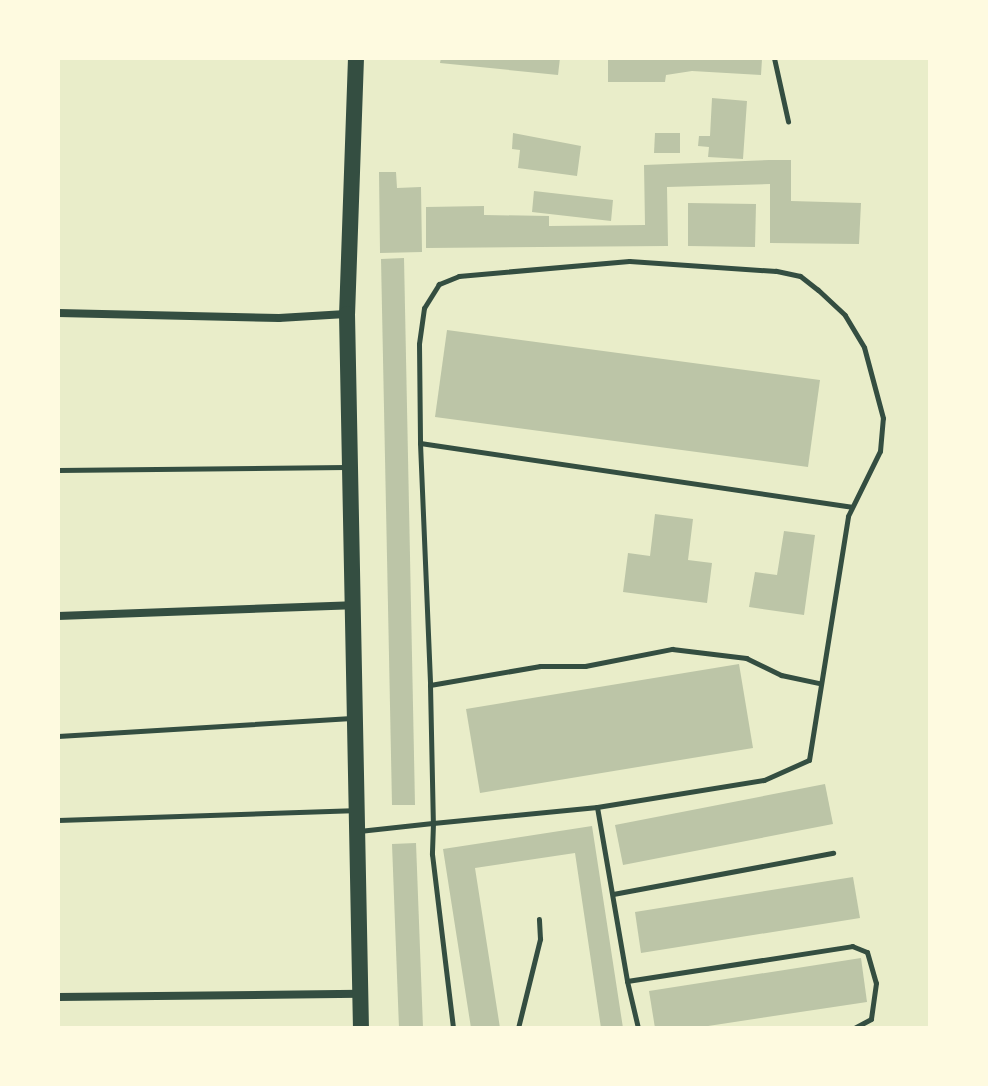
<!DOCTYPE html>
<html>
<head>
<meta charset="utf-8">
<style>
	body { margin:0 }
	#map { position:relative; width:988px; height:1086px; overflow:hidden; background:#e9edc9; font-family:"Fira Sans Condensed",sans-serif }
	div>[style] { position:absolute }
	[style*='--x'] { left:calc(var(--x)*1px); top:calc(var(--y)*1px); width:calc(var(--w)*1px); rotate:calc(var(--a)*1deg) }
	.building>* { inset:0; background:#bcc5a7 }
	.service>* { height:5px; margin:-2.5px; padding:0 2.5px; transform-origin:2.5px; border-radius:2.5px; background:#344e41 }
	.minor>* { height:8px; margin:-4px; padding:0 4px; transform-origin:4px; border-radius:4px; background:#344e41 }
	.secondary>* { height:16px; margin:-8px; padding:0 8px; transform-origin:8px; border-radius:8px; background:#344e41 }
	span { translate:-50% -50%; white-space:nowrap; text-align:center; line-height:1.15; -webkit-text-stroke:8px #fefae0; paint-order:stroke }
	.frame { position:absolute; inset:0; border:60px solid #fefae0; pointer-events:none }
</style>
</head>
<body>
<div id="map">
	<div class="building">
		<i style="clip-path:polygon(441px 58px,560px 58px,558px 75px,440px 63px)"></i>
		<i style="clip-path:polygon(608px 58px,666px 59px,762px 59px,761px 75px,692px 71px,666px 75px,665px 82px,608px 82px)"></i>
		<i style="clip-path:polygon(712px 98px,747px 101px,743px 159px,708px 157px,709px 147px,698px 146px,699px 136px,710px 136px)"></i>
		<i style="clip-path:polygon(513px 133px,581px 146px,577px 176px,518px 168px,520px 150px,512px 149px)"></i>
		<i style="clip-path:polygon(655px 133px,680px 133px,680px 153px,654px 153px)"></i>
		<i style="clip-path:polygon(769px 160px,791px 160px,791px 201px,861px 203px,859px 244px,770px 243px,770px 184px,667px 187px,668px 246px,426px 248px,426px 207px,484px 206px,484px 215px,549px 216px,549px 226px,645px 225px,644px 165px)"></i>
		<i style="clip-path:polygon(379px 172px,396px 172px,397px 188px,421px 187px,422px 252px,380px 253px)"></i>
		<i style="clip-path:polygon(534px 191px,613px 200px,611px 221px,532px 212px)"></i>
		<i style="clip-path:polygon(688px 203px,756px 204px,755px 247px,688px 246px)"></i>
		<i style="clip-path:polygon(404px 258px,415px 805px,392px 805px,381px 259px)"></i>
		<i style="clip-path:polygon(447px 330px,820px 380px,808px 467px,435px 417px)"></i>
		<i style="clip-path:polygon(655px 514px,693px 519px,688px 560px,712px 563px,707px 603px,623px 592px,628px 553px,650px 556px)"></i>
		<i style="clip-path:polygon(784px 531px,815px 535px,804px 615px,749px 607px,755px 572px,777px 575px)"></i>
		<i style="clip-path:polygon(739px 664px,753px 748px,480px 793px,466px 709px)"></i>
		<i style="clip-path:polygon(825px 784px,833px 824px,623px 865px,615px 825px)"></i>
		<i style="clip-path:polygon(592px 826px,623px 1028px,601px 1028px,575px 853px,475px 868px,500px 1028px,471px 1028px,443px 849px)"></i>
		<i style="clip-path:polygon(416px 843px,423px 1028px,399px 1028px,392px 844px)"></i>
		<i style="clip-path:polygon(853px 877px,860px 918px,641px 953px,635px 912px)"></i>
		<i style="clip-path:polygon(861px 958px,867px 1002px,695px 1028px,655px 1028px,649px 991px)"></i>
	</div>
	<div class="service">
		<i style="--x:774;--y:58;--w:65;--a:77.5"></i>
		<i style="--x:420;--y:443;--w:436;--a:8.4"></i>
		<i style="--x:58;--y:470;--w:288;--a:-0.6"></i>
		<i style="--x:430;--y:685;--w:112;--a:-9.8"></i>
		<i style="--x:540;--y:666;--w:45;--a:0"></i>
		<i style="--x:585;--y:666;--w:89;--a:-11.1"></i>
		<i style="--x:672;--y:649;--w:75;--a:6.9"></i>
		<i style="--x:746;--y:658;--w:39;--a:26"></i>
		<i style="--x:781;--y:675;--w:39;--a:12"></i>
		<i style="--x:58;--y:736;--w:294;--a:-3.5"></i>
		<i style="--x:597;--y:807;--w:177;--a:80.2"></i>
		<i style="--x:627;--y:981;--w:228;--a:-8.8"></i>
		<i style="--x:852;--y:946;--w:16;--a:22"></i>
		<i style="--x:867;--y:952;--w:32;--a:74"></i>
		<i style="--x:876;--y:983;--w:36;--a:98"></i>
		<i style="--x:871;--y:1019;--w:19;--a:152"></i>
		<i style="--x:58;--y:820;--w:294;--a:-1.9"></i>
		<i style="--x:359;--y:831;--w:74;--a:-6.2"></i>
		<i style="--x:433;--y:823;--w:165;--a:-5.6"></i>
		<i style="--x:597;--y:807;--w:169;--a:-9.2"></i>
		<i style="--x:764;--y:780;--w:49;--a:-24"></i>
		<i style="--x:809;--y:760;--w:247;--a:-80.9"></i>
		<i style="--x:848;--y:516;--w:72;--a:-63.8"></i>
		<i style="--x:880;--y:451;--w:33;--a:-85"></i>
		<i style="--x:883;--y:418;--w:73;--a:-105"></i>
		<i style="--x:864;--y:347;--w:37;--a:-121"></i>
		<i style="--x:845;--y:315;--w:37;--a:-137"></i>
		<i style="--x:818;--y:290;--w:23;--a:-142"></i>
		<i style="--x:800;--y:276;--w:25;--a:-168"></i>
		<i style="--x:776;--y:271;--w:147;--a:-176.1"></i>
		<i style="--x:629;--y:261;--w:171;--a:175"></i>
		<i style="--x:459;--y:276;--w:22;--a:158"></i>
		<i style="--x:439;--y:284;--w:28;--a:122"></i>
		<i style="--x:424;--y:308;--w:36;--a:98"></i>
		<i style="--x:419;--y:344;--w:99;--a:89.4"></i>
		<i style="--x:420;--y:443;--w:242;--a:87.6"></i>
		<i style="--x:430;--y:685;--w:138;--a:88.8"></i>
		<i style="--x:433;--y:823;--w:31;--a:92"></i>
		<i style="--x:432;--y:854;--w:175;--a:83.1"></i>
		<i style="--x:613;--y:894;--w:224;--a:-10.6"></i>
		<i style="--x:627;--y:981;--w:48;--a:76.8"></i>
		<i style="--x:518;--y:1028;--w:92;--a:-76.1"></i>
		<i style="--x:540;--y:939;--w:20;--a:-93"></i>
	</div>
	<div class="minor">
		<i style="--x:58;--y:313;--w:221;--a:1.3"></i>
		<i style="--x:279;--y:318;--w:67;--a:-3.4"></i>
		<i style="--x:58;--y:616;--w:294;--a:-2.1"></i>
		<i style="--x:58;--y:997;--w:302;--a:-0.6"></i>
	</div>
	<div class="secondary">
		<i style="--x:356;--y:58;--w:256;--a:92"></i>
		<i style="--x:347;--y:314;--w:714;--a:88.88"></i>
	</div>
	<div class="frame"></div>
</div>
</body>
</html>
